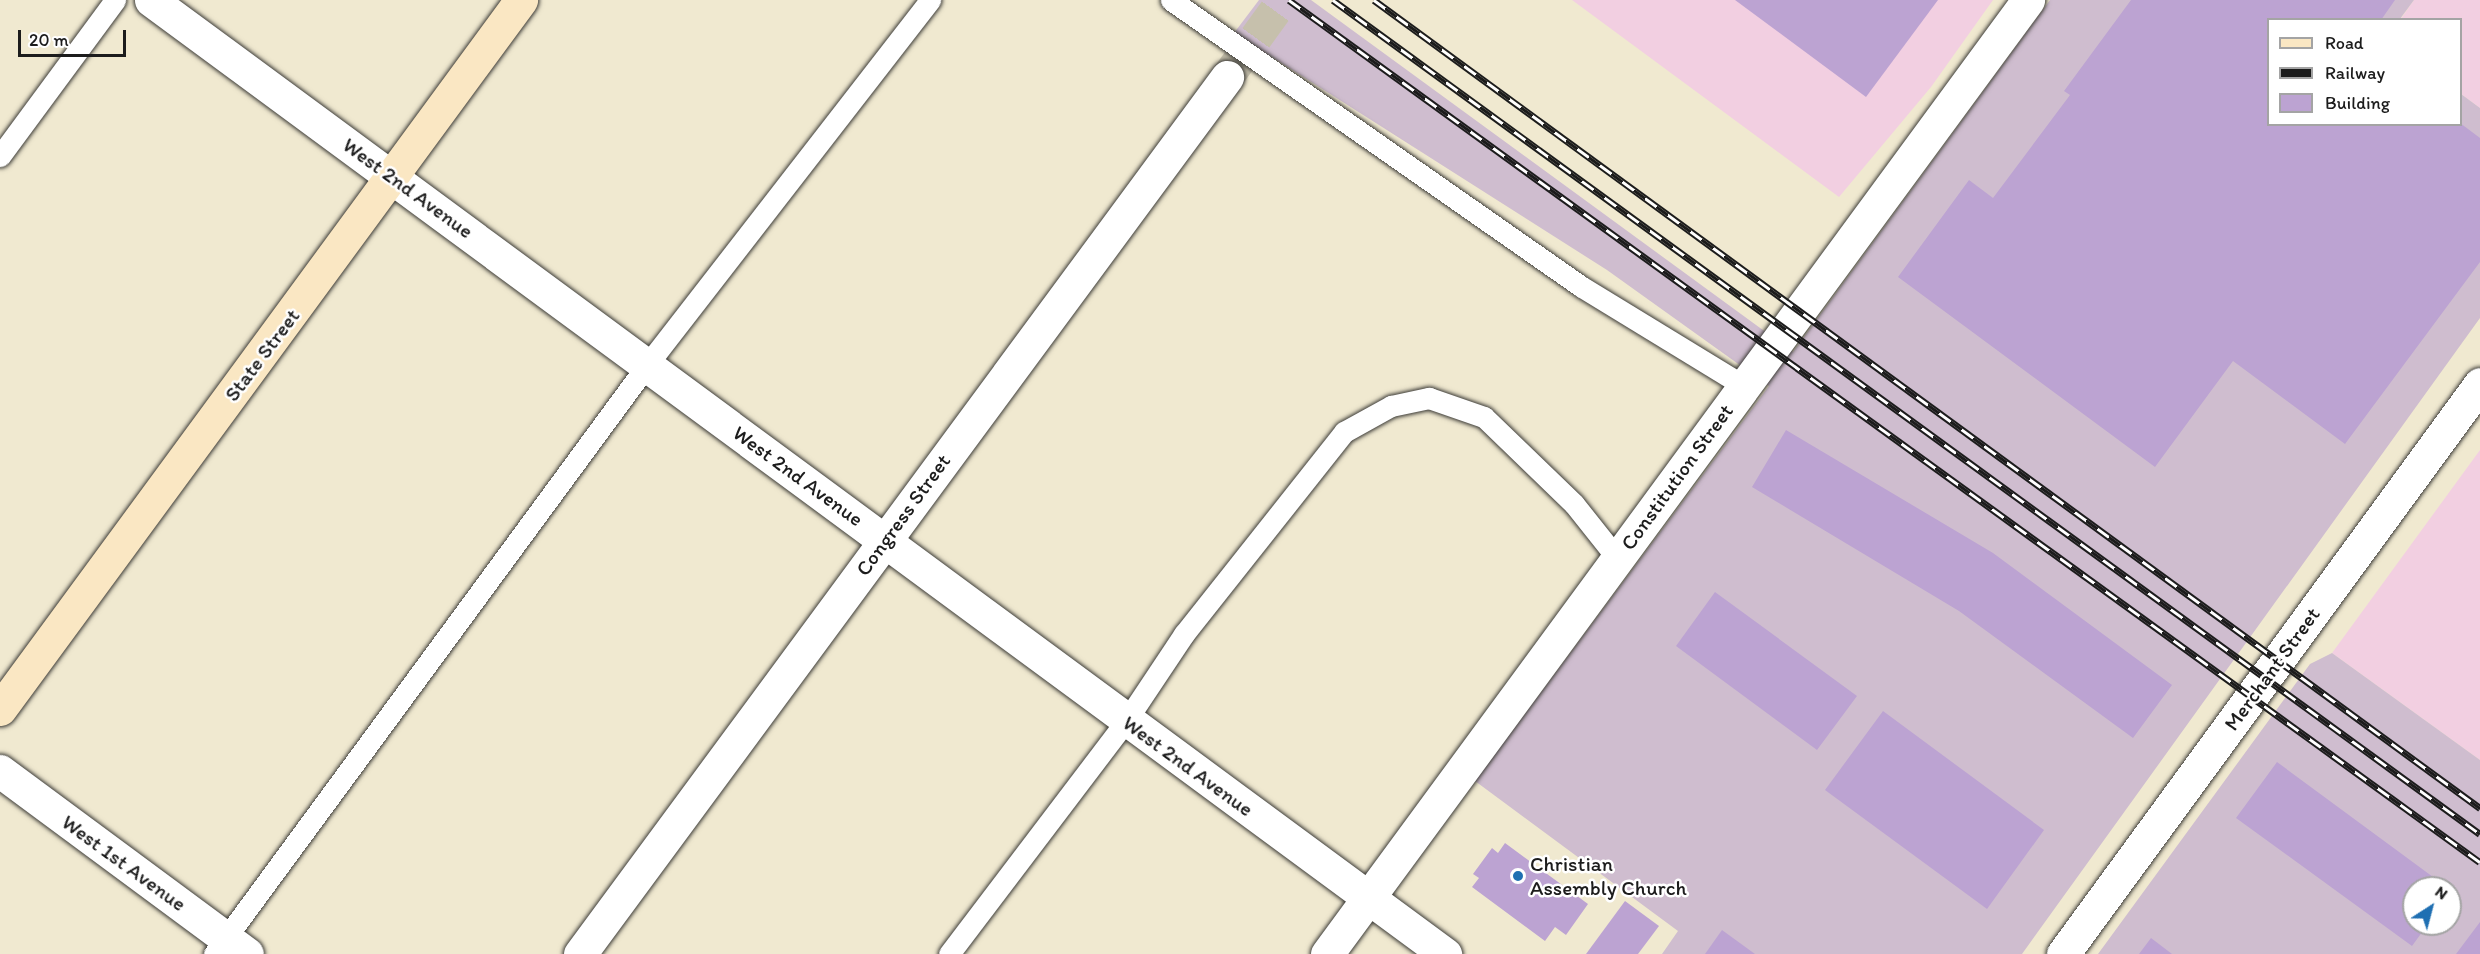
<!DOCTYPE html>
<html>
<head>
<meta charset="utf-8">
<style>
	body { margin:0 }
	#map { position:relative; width:2480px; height:954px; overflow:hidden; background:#f0e9d0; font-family:Itim,sans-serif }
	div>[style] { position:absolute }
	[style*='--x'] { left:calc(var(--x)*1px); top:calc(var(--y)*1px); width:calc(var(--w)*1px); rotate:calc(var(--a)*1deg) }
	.built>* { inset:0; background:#f2cfe1 }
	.industrial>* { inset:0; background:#cfbdcf }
	.building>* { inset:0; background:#bca3d2 }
	.street-tunnel>* { height:33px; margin-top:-16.5px; transform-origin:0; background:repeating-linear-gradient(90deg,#c6c0ac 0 33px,transparent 0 49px) }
	.roads { filter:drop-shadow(0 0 2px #3c3b37) drop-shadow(0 0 2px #3c3b37) }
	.lane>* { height:21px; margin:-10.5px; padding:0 10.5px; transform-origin:10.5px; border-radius:10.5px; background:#fff }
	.street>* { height:33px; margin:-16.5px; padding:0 16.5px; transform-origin:16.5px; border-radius:16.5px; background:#fff }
	.secondary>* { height:33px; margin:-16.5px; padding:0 16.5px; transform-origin:16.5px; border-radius:16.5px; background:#fae7c3 }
	.rail>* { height:7px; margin-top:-3.5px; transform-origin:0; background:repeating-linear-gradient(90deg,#fff 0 14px,#1c1c1c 0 28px); box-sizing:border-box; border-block:2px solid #1c1c1c }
	.dots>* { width:16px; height:16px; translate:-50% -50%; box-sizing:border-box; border:3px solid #fff; border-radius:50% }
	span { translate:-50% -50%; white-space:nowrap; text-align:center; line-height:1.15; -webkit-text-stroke:5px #fff; paint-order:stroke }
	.street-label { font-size:21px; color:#1c1c1c }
	.poi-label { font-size:21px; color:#1c1c1c }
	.left { translate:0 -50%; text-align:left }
	.legend { position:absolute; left:2267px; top:18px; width:195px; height:108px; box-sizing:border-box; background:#fff; border:2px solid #a4a4a4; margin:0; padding:8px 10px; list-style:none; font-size:18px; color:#1c1c1c }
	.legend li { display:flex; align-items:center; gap:12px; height:30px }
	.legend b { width:30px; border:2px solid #a4a4a4 }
	.north { position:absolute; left:2402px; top:876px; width:60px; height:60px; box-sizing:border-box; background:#fff; border:2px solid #a4a4a4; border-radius:50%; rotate:36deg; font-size:16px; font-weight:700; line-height:24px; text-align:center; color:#1c1c1c }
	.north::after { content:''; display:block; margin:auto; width:21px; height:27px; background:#1f6fb2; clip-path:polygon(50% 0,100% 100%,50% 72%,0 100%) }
	.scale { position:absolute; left:18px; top:30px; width:108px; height:27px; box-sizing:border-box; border:3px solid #1c1c1c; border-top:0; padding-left:8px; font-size:18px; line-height:21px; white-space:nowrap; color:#1c1c1c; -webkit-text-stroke:4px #fff; paint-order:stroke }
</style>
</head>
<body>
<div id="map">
	<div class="built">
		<i style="clip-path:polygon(1572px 0,1993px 0,1931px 87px,1839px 197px)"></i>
		<i style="clip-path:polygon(2414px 0,2480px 0,2480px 108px,2461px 94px,2460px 20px,2400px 20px)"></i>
		<i style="clip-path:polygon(2480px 450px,2480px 760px,2332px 653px)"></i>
	</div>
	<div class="industrial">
		<i style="clip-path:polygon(1259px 0,1311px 0,1793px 352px,2050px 0,2414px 0,2400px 19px,2268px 20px,2268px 124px,2460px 124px,2461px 94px,2480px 108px,2480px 318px,2022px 954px,1662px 954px,1678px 931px,1475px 781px,1769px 386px,1607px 270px,1234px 33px)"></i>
		<i style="clip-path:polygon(evenodd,2332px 653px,2480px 760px,2480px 954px,2098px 954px,2310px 664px,2332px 653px,2414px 888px,2450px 888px,2450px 924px,2414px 924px,2414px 888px)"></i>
	</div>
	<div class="building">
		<i style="clip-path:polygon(1735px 0,1938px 0,1866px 97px)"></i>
		<i style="clip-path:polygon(2131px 0,2395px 0,2381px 20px,2268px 20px,2268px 124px,2460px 123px,2480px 138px,2480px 262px,2345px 444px,2233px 361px,2155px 467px,1898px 277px,1969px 180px,1993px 198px,2070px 95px,2064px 91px)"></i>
		<i style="clip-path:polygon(1786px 430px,1993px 553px,2172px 685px,2133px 738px,1959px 611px,1752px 487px)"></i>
		<i style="clip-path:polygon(1715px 592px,1857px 696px,1817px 750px,1676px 646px)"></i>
		<i style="clip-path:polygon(1883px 711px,2044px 830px,1987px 909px,1825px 790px)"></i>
		<i style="clip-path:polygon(2277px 762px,2448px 888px,2414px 888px,2414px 924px,2428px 924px,2412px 946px,2236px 818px)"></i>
		<i style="clip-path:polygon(1505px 843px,1588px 904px,1566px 935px,1555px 927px,1545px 941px,1472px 887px,1479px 878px,1473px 874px,1492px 848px,1498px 853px)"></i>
		<i style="clip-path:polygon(1625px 901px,1659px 926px,1638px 954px,1586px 954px)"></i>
		<i style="clip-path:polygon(2480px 922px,2480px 954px,2456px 954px)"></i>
		<i style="clip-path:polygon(1722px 930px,1755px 954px,1705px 954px)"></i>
		<i style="clip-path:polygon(2151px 938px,2172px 954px,2139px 954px)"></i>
	</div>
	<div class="street-tunnel">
		<i style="--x:1227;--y:77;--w:95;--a:-54"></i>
	</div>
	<div class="roads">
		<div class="lane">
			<i style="--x:1171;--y:0;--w:501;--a:34.93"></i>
			<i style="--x:1582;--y:287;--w:190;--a:31.4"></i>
			<i style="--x:0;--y:156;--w:194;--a:-53.6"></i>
			<i style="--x:214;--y:954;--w:731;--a:-53.68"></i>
			<i style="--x:647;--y:365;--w:462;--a:-52.2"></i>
			<i style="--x:949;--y:954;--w:293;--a:-52.8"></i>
			<i style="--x:1126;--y:721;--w:105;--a:-56.3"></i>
			<i style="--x:1184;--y:634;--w:258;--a:-51.6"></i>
			<i style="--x:1344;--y:432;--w:54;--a:-29"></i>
			<i style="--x:1391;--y:406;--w:39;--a:-12"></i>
			<i style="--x:1429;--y:398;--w:58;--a:19.1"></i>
			<i style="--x:1484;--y:417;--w:125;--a:44"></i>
			<i style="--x:1574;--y:504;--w:69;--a:51.5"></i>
		</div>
		<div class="street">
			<i style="--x:151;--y:0;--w:1608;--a:36.4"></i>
			<i style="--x:0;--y:771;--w:307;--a:36.5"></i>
			<i style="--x:580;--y:954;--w:1090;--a:-53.58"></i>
			<i style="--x:1327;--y:954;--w:1184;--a:-53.69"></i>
			<i style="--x:2063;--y:954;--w:706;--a:-53.81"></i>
		</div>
		<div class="secondary">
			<i style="--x:0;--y:709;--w:880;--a:-53.69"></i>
		</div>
	</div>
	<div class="rail">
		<i style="--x:1289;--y:0;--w:1470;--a:35.9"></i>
		<i style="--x:1333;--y:0;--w:1418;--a:36.02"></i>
		<i style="--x:1374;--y:0;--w:1370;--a:36.15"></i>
	</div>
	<div class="dots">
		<i style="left:1518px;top:876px;background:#1f6fb2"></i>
	</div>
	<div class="street-label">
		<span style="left:408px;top:188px;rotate:36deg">West 2nd Avenue</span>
		<span style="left:262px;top:355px;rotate:-53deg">State Street</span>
		<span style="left:798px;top:476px;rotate:36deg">West 2nd Avenue</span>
		<span style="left:1677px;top:477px;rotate:-54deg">Constitution Street</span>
		<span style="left:903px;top:515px;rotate:-54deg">Congress Street</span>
		<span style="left:2272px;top:669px;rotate:-54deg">Merchant Street</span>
		<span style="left:1188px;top:766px;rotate:36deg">West 2nd Avenue</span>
		<span style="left:124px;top:863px;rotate:36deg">West 1st Avenue</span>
	</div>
	<div class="poi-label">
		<span class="left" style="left:1530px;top:876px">Christian<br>Assembly Church</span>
	</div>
	<ul class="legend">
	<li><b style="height:8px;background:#fae7c3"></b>Road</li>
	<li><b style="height:8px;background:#1c1c1c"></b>Railway</li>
	<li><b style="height:16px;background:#bca3d2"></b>Building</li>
	</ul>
	<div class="north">N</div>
	<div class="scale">20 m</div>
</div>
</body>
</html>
